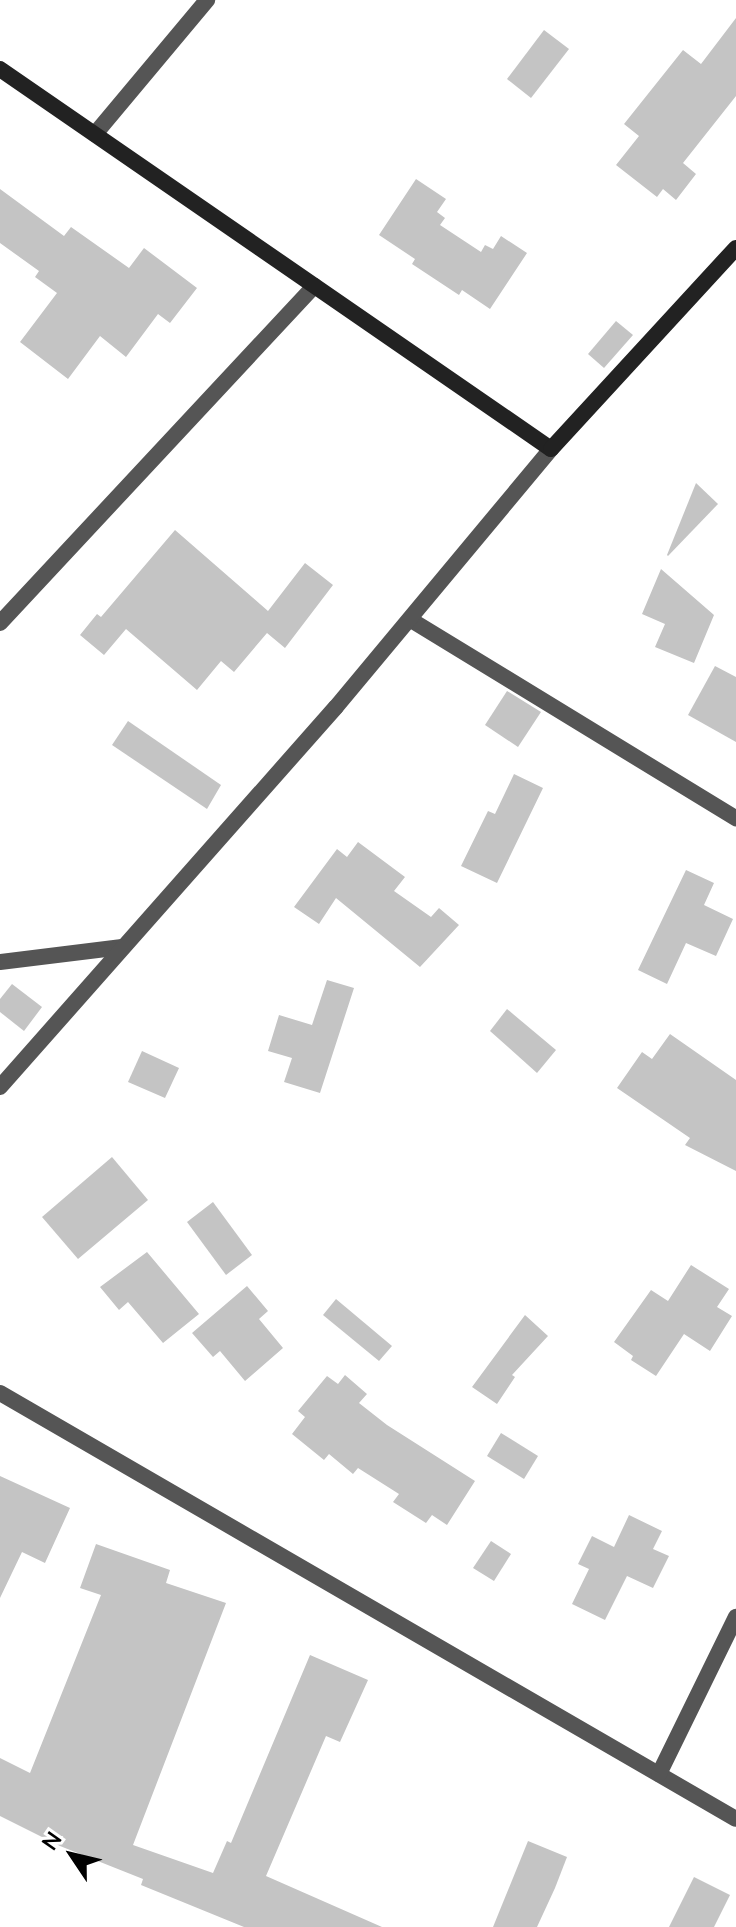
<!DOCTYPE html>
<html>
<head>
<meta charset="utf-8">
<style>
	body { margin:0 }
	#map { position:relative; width:736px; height:1927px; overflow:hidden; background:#fff; font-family:"Nunito Sans",sans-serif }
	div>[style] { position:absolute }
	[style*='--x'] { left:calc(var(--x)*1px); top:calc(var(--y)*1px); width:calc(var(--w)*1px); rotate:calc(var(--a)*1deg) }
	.building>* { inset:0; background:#c4c4c4 }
	.street>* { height:16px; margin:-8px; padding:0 8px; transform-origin:8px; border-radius:8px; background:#555 }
	.secondary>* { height:16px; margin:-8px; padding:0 8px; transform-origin:8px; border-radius:8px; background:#222 }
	span { translate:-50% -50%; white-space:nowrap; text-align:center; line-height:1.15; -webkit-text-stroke:8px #fff; paint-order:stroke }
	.north { position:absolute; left:32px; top:1815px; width:80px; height:80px; -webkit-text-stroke:6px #fff; paint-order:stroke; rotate:305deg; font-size:22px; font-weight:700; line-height:32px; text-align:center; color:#000 }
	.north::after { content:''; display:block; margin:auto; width:28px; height:36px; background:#000; clip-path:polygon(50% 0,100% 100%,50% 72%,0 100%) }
</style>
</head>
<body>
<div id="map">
	<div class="building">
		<i style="clip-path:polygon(736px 18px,736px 96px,683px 163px,696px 174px,676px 200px,663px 189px,657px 197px,616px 165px,639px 136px,624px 124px,683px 50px,701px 64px)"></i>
		<i style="clip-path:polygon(544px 30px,569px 49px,531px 98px,507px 79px)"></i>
		<i style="clip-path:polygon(416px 179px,446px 199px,437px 212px,445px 218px,440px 225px,481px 252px,485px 245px,493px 249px,501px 236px,527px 253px,490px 309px,462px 290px,459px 295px,412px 264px,415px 259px,379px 235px)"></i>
		<i style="clip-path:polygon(0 189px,64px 236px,71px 227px,129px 268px,144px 248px,197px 288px,170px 323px,158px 314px,126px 357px,100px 336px,68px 379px,20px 342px,57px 293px,35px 277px,39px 271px,0 243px)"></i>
		<i style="clip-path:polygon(616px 321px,633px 335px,604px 368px,588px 354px)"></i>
		<i style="clip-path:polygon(696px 483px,718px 504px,668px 556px,667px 555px)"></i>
		<i style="clip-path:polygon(175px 530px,268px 611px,305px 563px,333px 585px,285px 648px,267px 633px,234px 672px,221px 661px,197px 690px,126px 629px,104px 655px,80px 635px,97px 614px,101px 617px)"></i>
		<i style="clip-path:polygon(661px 569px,714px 615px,694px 663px,655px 647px,665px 624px,642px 614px)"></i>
		<i style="clip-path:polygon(715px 666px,736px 677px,736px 742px,688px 715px)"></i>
		<i style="clip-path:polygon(507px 691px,541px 712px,518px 747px,485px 725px)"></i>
		<i style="clip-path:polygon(128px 721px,221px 785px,207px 809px,112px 745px)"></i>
		<i style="clip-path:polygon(514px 774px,543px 788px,497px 883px,461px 866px,488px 811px,495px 814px)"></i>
		<i style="clip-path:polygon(358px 842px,405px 877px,394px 891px,431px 917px,439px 908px,459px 925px,420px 967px,336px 898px,319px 924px,294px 907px,337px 849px,347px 857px)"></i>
		<i style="clip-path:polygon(686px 870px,714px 883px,704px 905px,733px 919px,716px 956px,686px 943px,667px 984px,638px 970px)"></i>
		<i style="clip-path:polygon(327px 980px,354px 988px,320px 1093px,284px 1082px,292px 1058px,268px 1051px,279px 1015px,312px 1025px)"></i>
		<i style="clip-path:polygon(12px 984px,42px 1007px,24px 1031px,0 1012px,0 999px)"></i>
		<i style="clip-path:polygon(507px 1009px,556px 1050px,537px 1073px,490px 1031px)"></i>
		<i style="clip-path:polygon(670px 1034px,736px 1080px,736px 1171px,685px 1145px,690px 1138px,617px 1088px,642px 1052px,652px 1059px)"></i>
		<i style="clip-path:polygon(142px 1051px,179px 1068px,165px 1098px,128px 1082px)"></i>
		<i style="clip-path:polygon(112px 1157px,148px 1200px,78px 1259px,42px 1217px)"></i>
		<i style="clip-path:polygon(213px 1202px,252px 1255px,226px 1275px,187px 1222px)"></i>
		<i style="clip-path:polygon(147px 1252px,199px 1314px,163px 1343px,128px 1302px,119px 1310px,100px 1287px)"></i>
		<i style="clip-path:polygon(691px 1265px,729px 1289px,717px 1307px,732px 1316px,710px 1351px,684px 1334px,656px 1376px,631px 1360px,633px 1356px,614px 1342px,651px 1290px,668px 1301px)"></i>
		<i style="clip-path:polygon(247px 1286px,268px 1311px,259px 1319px,283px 1348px,245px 1381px,220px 1351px,213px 1357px,192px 1333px)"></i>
		<i style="clip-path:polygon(336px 1299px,392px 1346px,379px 1361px,323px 1315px)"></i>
		<i style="clip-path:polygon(525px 1315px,548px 1336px,512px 1375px,515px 1377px,497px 1404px,472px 1387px)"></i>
		<i style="clip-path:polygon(345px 1375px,367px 1394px,359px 1403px,387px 1425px,475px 1481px,447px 1525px,432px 1515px,426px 1523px,393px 1502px,399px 1494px,358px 1468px,353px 1474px,329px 1454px,324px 1460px,292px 1434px,305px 1417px,298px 1411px,327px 1376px,338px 1384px)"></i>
		<i style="clip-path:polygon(501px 1433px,538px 1456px,524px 1479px,487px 1456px)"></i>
		<i style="clip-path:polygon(0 1476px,70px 1508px,45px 1563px,22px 1552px,0 1598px)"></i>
		<i style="clip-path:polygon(629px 1515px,662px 1531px,653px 1549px,669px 1556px,653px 1588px,627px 1576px,605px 1620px,572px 1604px,589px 1569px,578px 1564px,592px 1536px,614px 1547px)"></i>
		<i style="clip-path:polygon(491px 1541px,511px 1554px,494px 1581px,473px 1568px)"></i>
		<i style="clip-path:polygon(96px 1544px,170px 1570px,166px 1583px,226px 1603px,133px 1845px,213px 1873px,227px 1841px,231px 1843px,310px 1655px,368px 1680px,340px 1742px,326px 1736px,266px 1876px,382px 1927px,244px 1927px,141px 1885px,143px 1879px,60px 1846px,0 1816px,0 1758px,30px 1773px,101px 1595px,80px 1588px)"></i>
		<i style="clip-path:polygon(528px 1841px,567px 1857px,555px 1888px,537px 1927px,493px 1927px)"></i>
		<i style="clip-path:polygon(694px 1877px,730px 1895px,714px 1927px,669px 1927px)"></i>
	</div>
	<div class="street">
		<i style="--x:95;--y:134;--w:175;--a:-50.1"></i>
		<i style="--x:411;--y:620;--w:381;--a:31.4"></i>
		<i style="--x:0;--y:623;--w:461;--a:-47"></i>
		<i style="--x:0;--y:962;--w:123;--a:-7"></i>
		<i style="--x:0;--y:1087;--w:507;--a:-48.52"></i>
		<i style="--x:336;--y:707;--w:336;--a:-50.2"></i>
		<i style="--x:0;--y:1393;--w:850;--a:30.06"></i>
		<i style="--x:659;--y:1774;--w:175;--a:-63.9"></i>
	</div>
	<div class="secondary">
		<i style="--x:0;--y:69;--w:669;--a:34.59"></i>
		<i style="--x:551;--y:449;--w:273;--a:-47.4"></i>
	</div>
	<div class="north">N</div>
</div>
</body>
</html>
